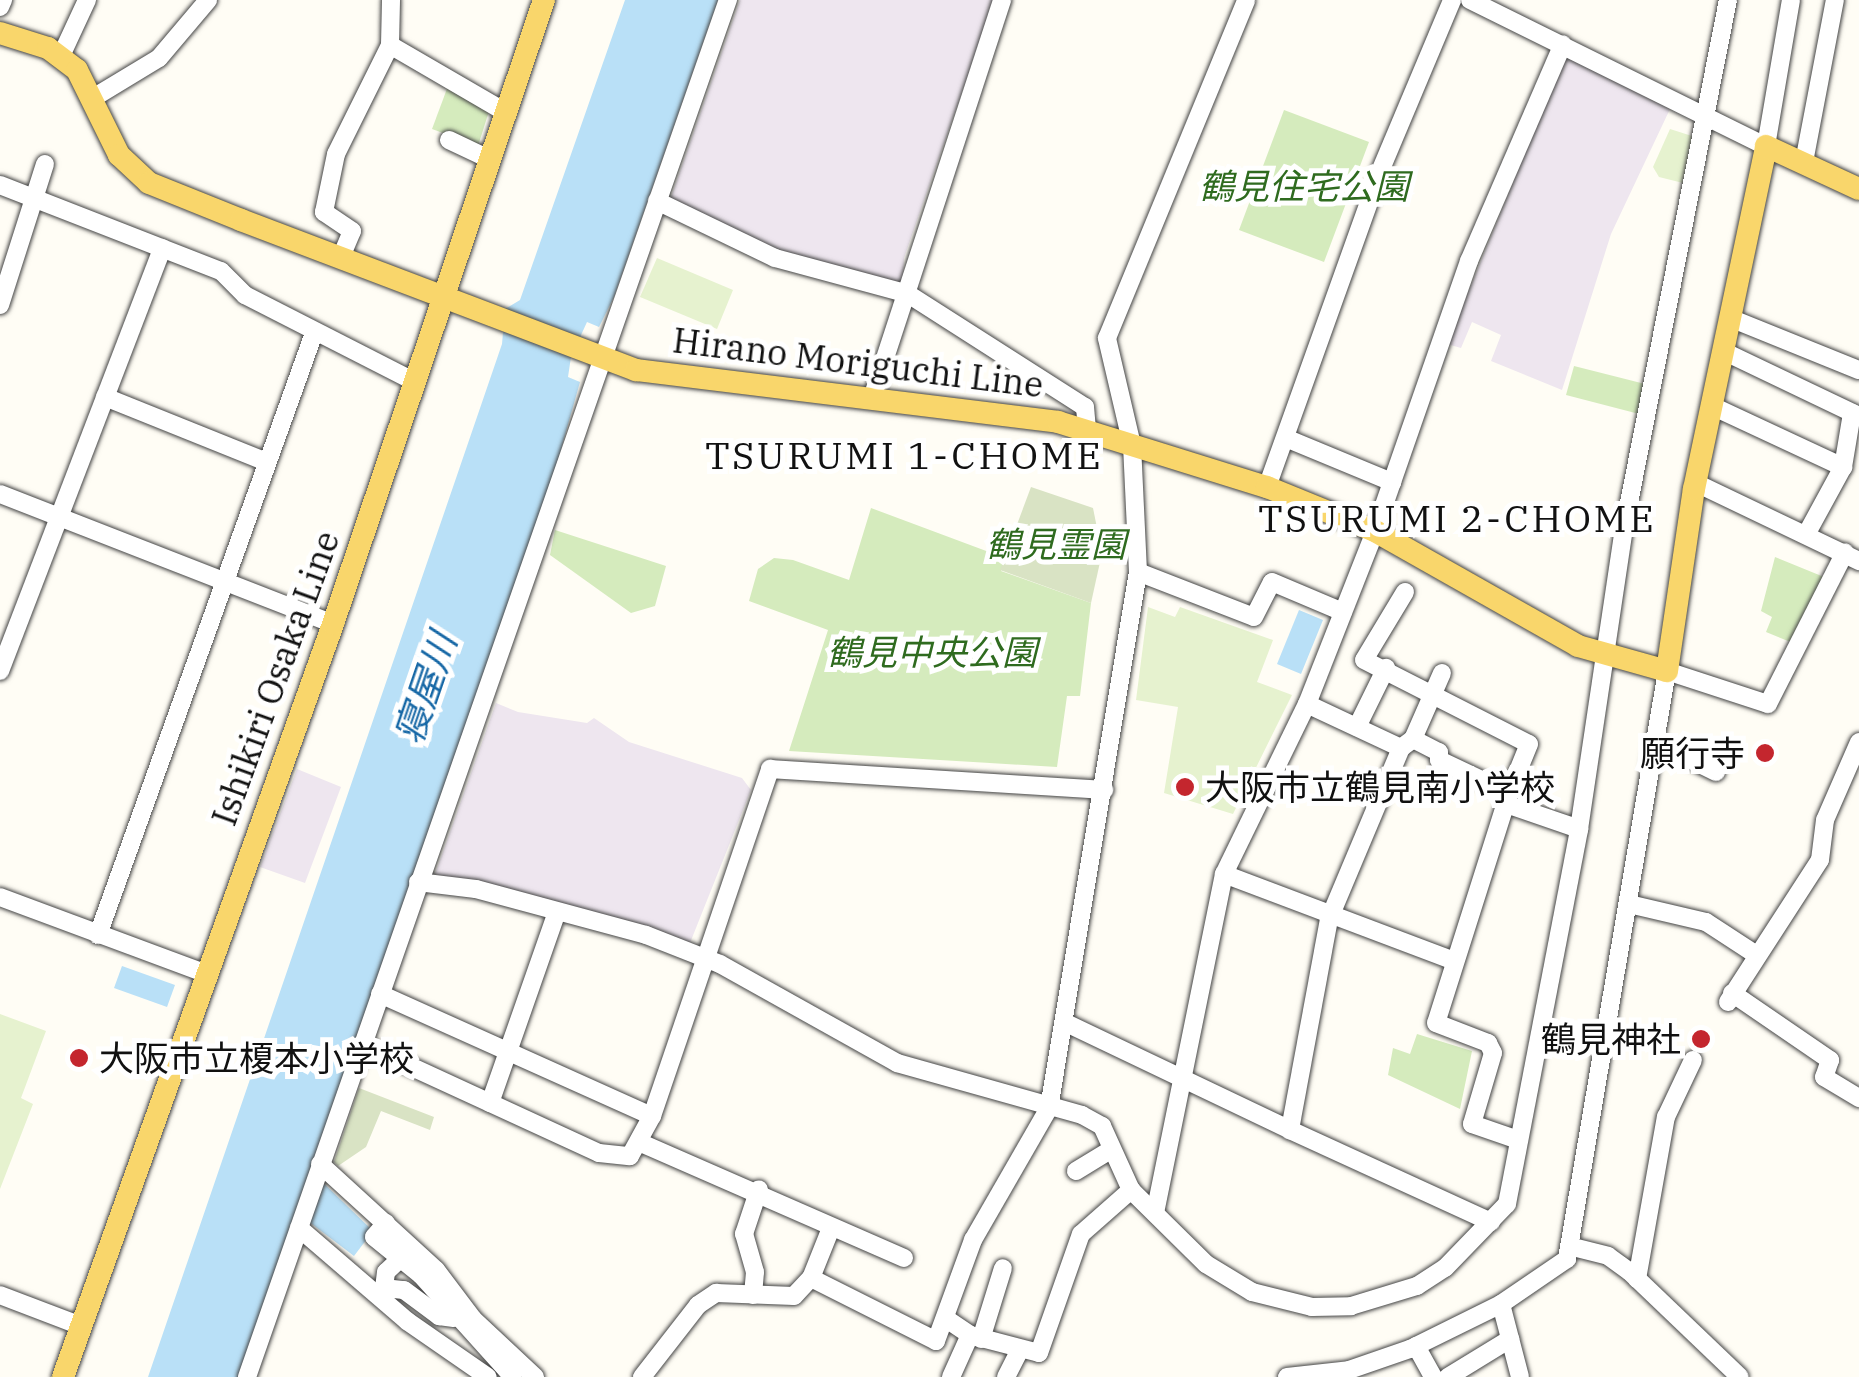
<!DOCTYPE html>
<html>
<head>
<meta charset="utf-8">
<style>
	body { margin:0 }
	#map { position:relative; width:1859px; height:1377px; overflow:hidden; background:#fffdf5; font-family:"IBM Plex Serif","Noto Sans JP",serif }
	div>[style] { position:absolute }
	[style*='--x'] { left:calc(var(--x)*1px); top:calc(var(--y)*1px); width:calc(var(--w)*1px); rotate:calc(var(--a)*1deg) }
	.industrial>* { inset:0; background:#eee6ef }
	.green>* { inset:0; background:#d5ebbd }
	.cemetery>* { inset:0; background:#d9e3c4 }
	.pitch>* { inset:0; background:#e6f2cf }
	.water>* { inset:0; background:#b9e0f7 }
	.roads { filter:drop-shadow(0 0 2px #444) drop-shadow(0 0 2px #444) }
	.minor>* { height:18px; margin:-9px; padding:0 9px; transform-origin:9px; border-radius:9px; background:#fff }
	.major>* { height:22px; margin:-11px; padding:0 11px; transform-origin:11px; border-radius:11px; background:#f9d66b }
	.dots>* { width:28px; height:28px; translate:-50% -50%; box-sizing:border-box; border:5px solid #fff; border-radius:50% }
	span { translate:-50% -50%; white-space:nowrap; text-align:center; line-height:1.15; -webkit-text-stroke:10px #fff; paint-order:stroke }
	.park-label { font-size:35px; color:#2f6b1f; font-style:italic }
	.street-label { font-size:35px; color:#111 }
	.poi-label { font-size:35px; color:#111 }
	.right { translate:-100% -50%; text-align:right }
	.left { translate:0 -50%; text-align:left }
	.neighbourhood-label { font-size:38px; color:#111; letter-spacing:2.5px }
	.water-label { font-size:38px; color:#1768a6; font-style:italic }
</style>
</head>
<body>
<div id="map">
	<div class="industrial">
		<i style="clip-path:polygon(740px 0,994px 0,904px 258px,903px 282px,894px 287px,787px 257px,670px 200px)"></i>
		<i style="clip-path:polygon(1565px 56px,1670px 109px,1611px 234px,1562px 390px,1491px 361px,1501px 335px,1472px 322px,1461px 348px,1447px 344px)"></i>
		<i style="clip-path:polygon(496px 703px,518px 712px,587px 723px,594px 718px,629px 742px,742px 778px,751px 790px,690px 943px,435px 874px)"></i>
		<i style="clip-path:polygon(297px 769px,341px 787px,305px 883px,260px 867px)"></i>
	</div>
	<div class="green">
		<i style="clip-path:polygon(448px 86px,490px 108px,478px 146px,432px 129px)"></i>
		<i style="clip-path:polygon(1284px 110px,1369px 142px,1324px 262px,1239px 230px)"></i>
		<i style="clip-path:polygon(1574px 366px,1649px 385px,1643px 415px,1566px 395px)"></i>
		<i style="clip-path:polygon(871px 508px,1005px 558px,1001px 571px,1091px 603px,1080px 696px,1067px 696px,1057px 767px,789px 751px,828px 630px,749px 601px,758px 569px,774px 558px,793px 560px,849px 580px)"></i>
		<i style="clip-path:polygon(555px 530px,666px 566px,655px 606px,631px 613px,550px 555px)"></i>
		<i style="clip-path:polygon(1775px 557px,1824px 577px,1793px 643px,1766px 632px,1772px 617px,1761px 611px)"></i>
		<i style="clip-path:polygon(1417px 1034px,1472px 1051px,1460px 1109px,1388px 1075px,1393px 1048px,1410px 1054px)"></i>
	</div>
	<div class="cemetery">
		<i style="clip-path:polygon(1031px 487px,1093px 508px,1102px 553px,1091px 603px,1000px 570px)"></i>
		<i style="clip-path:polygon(359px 1088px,434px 1117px,430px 1130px,381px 1111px,366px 1147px,338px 1166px,334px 1162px)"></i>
	</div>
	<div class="pitch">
		<i style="clip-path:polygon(1670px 129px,1692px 136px,1683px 183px,1659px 177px,1653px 167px)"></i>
		<i style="clip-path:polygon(657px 258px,733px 290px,717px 329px,640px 297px)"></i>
		<i style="clip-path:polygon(1148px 607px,1175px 617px,1180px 607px,1273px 640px,1257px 682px,1292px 695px,1233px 814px,1164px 793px,1178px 707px,1136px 700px)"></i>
		<i style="clip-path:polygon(0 1014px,46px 1031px,21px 1098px,33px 1104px,0 1189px)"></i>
	</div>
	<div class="water">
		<i style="clip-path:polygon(625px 0,718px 0,614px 297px,599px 327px,587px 322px,571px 357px,568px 377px,580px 382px,558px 460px,310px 1170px,373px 1231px,354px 1256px,296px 1212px,238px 1377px,148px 1377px,502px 344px,505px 309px,520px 300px)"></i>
		<i style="clip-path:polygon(1299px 610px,1323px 620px,1301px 674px,1277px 664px)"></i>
		<i style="clip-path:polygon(122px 966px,175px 985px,167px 1007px,114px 988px)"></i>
	</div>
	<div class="roads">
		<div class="minor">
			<i style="--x:1470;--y:0;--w:330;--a:26.3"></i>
			<i style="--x:1766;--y:146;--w:148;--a:-80.3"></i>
			<i style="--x:0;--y:7;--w:8;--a:-67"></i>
			<i style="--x:390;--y:45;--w:133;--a:30.2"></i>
			<i style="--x:61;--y:56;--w:62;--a:-65.1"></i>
			<i style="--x:93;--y:98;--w:77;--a:-31.2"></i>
			<i style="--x:159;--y:58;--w:76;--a:-49.8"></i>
			<i style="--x:449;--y:140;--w:44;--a:25.4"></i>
			<i style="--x:1804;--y:162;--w:165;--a:-79.2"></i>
			<i style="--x:0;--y:185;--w:237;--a:21.3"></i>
			<i style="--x:221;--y:271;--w:34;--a:45"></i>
			<i style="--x:245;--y:295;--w:191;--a:27.1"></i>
			<i style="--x:657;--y:201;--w:131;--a:25.8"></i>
			<i style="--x:775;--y:258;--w:138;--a:15.1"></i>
			<i style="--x:908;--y:294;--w:210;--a:32.6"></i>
			<i style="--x:1085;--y:407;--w:25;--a:85"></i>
			<i style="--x:341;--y:257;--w:28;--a:-67"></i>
			<i style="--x:352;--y:231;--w:34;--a:-146"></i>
			<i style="--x:324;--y:212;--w:59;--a:-78.3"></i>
			<i style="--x:336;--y:154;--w:122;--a:-63.6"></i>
			<i style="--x:390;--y:45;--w:45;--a:-88.7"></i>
			<i style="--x:0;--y:305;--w:148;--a:-72.3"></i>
			<i style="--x:1730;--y:318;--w:139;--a:22"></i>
			<i style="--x:1723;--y:351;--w:151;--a:25.5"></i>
			<i style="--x:105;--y:397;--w:171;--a:21.9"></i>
			<i style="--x:872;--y:398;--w:419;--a:-71.9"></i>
			<i style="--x:1712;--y:406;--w:145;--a:25"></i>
			<i style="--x:1288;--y:439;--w:113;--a:22.5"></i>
			<i style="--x:1696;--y:483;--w:181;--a:25.6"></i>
			<i style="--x:1267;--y:487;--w:332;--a:-70.3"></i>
			<i style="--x:1379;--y:174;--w:189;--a:-67.2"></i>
			<i style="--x:0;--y:494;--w:357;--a:21.3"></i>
			<i style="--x:1807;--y:533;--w:75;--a:-61.4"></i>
			<i style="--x:1843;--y:467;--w:55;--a:-80.5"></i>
			<i style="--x:1138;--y:572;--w:124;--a:21.2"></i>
			<i style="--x:1254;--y:617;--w:39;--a:-63"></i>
			<i style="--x:1272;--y:582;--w:77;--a:22.9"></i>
			<i style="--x:1405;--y:592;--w:79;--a:121.1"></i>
			<i style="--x:1364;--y:660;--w:185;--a:27"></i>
			<i style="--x:1529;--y:744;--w:53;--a:112.2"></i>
			<i style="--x:0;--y:671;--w:453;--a:-69"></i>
			<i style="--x:1307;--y:704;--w:104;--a:25.1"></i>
			<i style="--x:1401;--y:748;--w:15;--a:-37"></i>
			<i style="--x:1413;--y:739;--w:29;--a:27"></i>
			<i style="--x:1439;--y:752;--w:8;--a:90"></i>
			<i style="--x:1439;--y:760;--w:77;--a:25.2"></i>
			<i style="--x:1509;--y:793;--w:241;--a:107.6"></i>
			<i style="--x:1436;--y:1023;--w:56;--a:21"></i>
			<i style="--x:1488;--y:1043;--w:11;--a:63"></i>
			<i style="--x:1493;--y:1053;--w:74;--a:106.5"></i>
			<i style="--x:1472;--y:1124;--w:49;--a:19.2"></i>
			<i style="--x:1357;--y:727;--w:66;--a:-63.8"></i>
			<i style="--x:1413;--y:739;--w:72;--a:-66.3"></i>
			<i style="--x:1655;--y:742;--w:68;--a:26.2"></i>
			<i style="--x:1401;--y:748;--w:186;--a:112.8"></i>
			<i style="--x:1329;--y:919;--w:215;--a:100.5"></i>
			<i style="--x:1290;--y:1130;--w:221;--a:24.6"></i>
			<i style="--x:1509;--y:805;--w:74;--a:18.9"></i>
			<i style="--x:1224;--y:874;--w:244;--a:20.7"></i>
			<i style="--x:418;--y:882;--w:58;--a:6.9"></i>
			<i style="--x:476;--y:889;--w:176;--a:15.1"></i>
			<i style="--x:646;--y:935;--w:79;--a:21.4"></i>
			<i style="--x:720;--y:964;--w:203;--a:29.2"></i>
			<i style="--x:897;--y:1063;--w:192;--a:15.7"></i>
			<i style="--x:1082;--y:1115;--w:23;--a:29"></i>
			<i style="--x:1102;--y:1126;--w:70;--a:65.6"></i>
			<i style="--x:1131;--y:1190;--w:105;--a:44.6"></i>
			<i style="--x:1206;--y:1264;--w:54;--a:31.3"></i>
			<i style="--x:1252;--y:1292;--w:62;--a:14"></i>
			<i style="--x:1312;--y:1307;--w:39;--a:-1"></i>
			<i style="--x:1351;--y:1306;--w:69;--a:-16.9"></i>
			<i style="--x:1417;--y:1286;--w:33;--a:-33"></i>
			<i style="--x:1445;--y:1268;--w:89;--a:-45.9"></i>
			<i style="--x:1507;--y:1204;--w:382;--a:-79.1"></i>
			<i style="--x:1579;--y:829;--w:299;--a:-81.5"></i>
			<i style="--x:1623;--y:533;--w:543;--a:-78.86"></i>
			<i style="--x:0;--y:897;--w:218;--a:20.4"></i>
			<i style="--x:1629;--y:904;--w:79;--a:13.2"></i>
			<i style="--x:1706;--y:922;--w:59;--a:33.1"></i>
			<i style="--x:98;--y:935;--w:640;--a:-70.26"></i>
			<i style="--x:1732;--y:993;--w:119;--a:34.4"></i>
			<i style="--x:1830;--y:1060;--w:18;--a:109"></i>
			<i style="--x:1824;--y:1077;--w:41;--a:31"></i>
			<i style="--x:380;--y:994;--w:298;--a:24.2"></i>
			<i style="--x:1728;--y:1002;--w:169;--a:-57.1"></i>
			<i style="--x:1820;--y:860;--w:40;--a:-82.9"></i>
			<i style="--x:1825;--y:820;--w:85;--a:-66.4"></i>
			<i style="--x:1064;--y:1022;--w:250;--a:25.5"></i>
			<i style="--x:362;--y:1044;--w:261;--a:24.7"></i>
			<i style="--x:599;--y:1153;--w:31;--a:6"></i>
			<i style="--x:630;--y:1156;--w:46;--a:-61.2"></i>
			<i style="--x:652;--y:1116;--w:367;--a:-71.2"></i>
			<i style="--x:770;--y:769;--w:335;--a:3.6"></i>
			<i style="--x:490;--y:1103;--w:202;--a:-70.7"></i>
			<i style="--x:641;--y:1143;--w:287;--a:23.6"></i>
			<i style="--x:320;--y:1164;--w:157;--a:42.4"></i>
			<i style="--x:436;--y:1270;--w:61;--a:52.9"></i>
			<i style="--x:473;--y:1319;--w:85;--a:43.1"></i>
			<i style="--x:1076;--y:1171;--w:42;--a:-31.4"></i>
			<i style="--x:1155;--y:1213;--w:346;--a:-78.5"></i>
			<i style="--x:1224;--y:874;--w:189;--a:-64"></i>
			<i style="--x:1307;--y:704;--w:186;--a:-68.5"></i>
			<i style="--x:1375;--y:531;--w:286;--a:-70.8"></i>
			<i style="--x:1469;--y:261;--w:236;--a:-66.6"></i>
			<i style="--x:386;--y:1223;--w:18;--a:131"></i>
			<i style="--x:374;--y:1237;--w:60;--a:39"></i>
			<i style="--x:421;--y:1275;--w:137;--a:48"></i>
			<i style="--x:299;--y:1228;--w:143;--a:40.7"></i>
			<i style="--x:407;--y:1321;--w:98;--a:34.7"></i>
			<i style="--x:1573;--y:1247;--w:36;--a:14"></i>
			<i style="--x:1608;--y:1256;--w:26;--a:36"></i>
			<i style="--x:1629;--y:1271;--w:153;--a:43.7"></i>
			<i style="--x:400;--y:1259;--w:19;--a:137"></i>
			<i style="--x:386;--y:1272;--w:16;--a:97"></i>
			<i style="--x:384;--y:1288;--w:20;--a:6"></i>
			<i style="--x:404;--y:1290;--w:44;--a:36.6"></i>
			<i style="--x:439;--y:1316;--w:15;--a:8"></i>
			<i style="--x:811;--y:1278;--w:54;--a:-68.2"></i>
			<i style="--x:1637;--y:1279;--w:165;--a:-79.9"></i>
			<i style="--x:1666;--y:1117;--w:63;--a:-64.7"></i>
			<i style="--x:0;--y:1295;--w:87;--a:20.9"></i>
			<i style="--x:753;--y:1295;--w:23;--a:-85"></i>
			<i style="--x:755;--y:1272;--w:40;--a:-106"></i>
			<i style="--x:744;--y:1234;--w:47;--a:-71.6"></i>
			<i style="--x:1501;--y:1304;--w:75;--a:75.4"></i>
			<i style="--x:945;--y:1318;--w:30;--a:34"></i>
			<i style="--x:970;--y:1335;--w:71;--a:14.6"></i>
			<i style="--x:1039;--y:1353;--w:126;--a:-70.6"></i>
			<i style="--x:1081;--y:1234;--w:67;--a:-41.3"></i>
			<i style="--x:981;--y:1339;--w:74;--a:-72.8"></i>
			<i style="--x:1416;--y:1346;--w:35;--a:61"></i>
			<i style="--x:247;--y:1377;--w:1459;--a:-70.75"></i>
			<i style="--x:642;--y:1377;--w:91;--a:-52.1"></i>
			<i style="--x:698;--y:1305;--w:22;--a:-34"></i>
			<i style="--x:716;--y:1293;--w:78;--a:2.2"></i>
			<i style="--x:794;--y:1296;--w:25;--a:-47"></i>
			<i style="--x:811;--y:1278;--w:140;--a:26.7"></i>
			<i style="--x:936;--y:1341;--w:108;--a:-69.9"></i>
			<i style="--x:973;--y:1240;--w:152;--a:-60.1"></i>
			<i style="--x:1049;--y:1108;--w:543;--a:-80.57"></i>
			<i style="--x:1138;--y:572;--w:127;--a:-92.7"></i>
			<i style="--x:1132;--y:445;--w:110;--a:-103.2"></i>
			<i style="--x:1107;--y:338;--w:365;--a:-67.6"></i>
			<i style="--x:951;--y:1377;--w:46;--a:-65.7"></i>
			<i style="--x:1006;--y:1377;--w:31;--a:-63"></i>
			<i style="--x:1287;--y:1377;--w:62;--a:-6.4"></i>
			<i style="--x:1349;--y:1370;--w:65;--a:-19"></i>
			<i style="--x:1410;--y:1349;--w:102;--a:-26.3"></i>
			<i style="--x:1501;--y:1304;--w:80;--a:-34.3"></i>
			<i style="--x:1567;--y:1259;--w:596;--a:-80.35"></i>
			<i style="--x:1667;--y:671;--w:106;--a:18.1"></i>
			<i style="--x:1768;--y:704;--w:170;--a:-63.1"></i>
			<i style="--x:1448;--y:1377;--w:73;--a:-31.5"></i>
		</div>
		<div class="major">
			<i style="--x:0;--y:33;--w:50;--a:17.4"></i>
			<i style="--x:48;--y:48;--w:36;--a:37"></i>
			<i style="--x:77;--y:70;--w:95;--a:63.7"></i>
			<i style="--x:119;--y:155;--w:41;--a:43"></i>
			<i style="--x:149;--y:183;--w:99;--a:21.9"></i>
			<i style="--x:241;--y:220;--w:423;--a:20.8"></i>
			<i style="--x:636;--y:370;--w:425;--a:7"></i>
			<i style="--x:1058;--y:422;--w:219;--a:17.3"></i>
			<i style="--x:1267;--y:487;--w:117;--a:22.2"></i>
			<i style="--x:1375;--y:531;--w:233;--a:29.5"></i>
			<i style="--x:1578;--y:646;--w:92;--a:15.7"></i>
			<i style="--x:1667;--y:671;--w:184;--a:-81.6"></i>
			<i style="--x:1694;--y:489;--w:350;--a:-78.1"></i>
			<i style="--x:1766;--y:146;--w:102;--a:24.8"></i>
			<i style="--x:63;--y:1377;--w:800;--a:-70.27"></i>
			<i style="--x:333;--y:624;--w:659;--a:-71.32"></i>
		</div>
	</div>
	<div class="dots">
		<i style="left:1765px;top:753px;background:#c4262e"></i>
		<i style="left:1185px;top:787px;background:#c4262e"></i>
		<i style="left:1701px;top:1039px;background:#c4262e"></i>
		<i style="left:79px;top:1058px;background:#c4262e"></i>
	</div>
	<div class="park-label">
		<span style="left:1304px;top:186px">鶴見住宅公園</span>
		<span style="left:1056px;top:544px">鶴見霊園</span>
		<span style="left:932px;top:652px">鶴見中央公園</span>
	</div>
	<div class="street-label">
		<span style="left:858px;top:362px;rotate:7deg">Hirano Moriguchi Line</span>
		<span style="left:275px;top:678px;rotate:-70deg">Ishikiri Osaka Line</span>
	</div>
	<div class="poi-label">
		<span class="right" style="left:1745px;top:753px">願行寺</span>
		<span class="left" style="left:1205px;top:787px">大阪市立鶴見南小学校</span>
		<span class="right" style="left:1681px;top:1039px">鶴見神社</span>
		<span class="left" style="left:99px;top:1058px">大阪市立榎本小学校</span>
	</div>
	<div class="neighbourhood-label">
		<span style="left:904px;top:455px">TSURUMI 1-CHOME</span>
		<span style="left:1457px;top:518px">TSURUMI 2-CHOME</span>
	</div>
	<div class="water-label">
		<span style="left:425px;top:688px;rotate:-71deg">寝屋川</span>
	</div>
</div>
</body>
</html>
